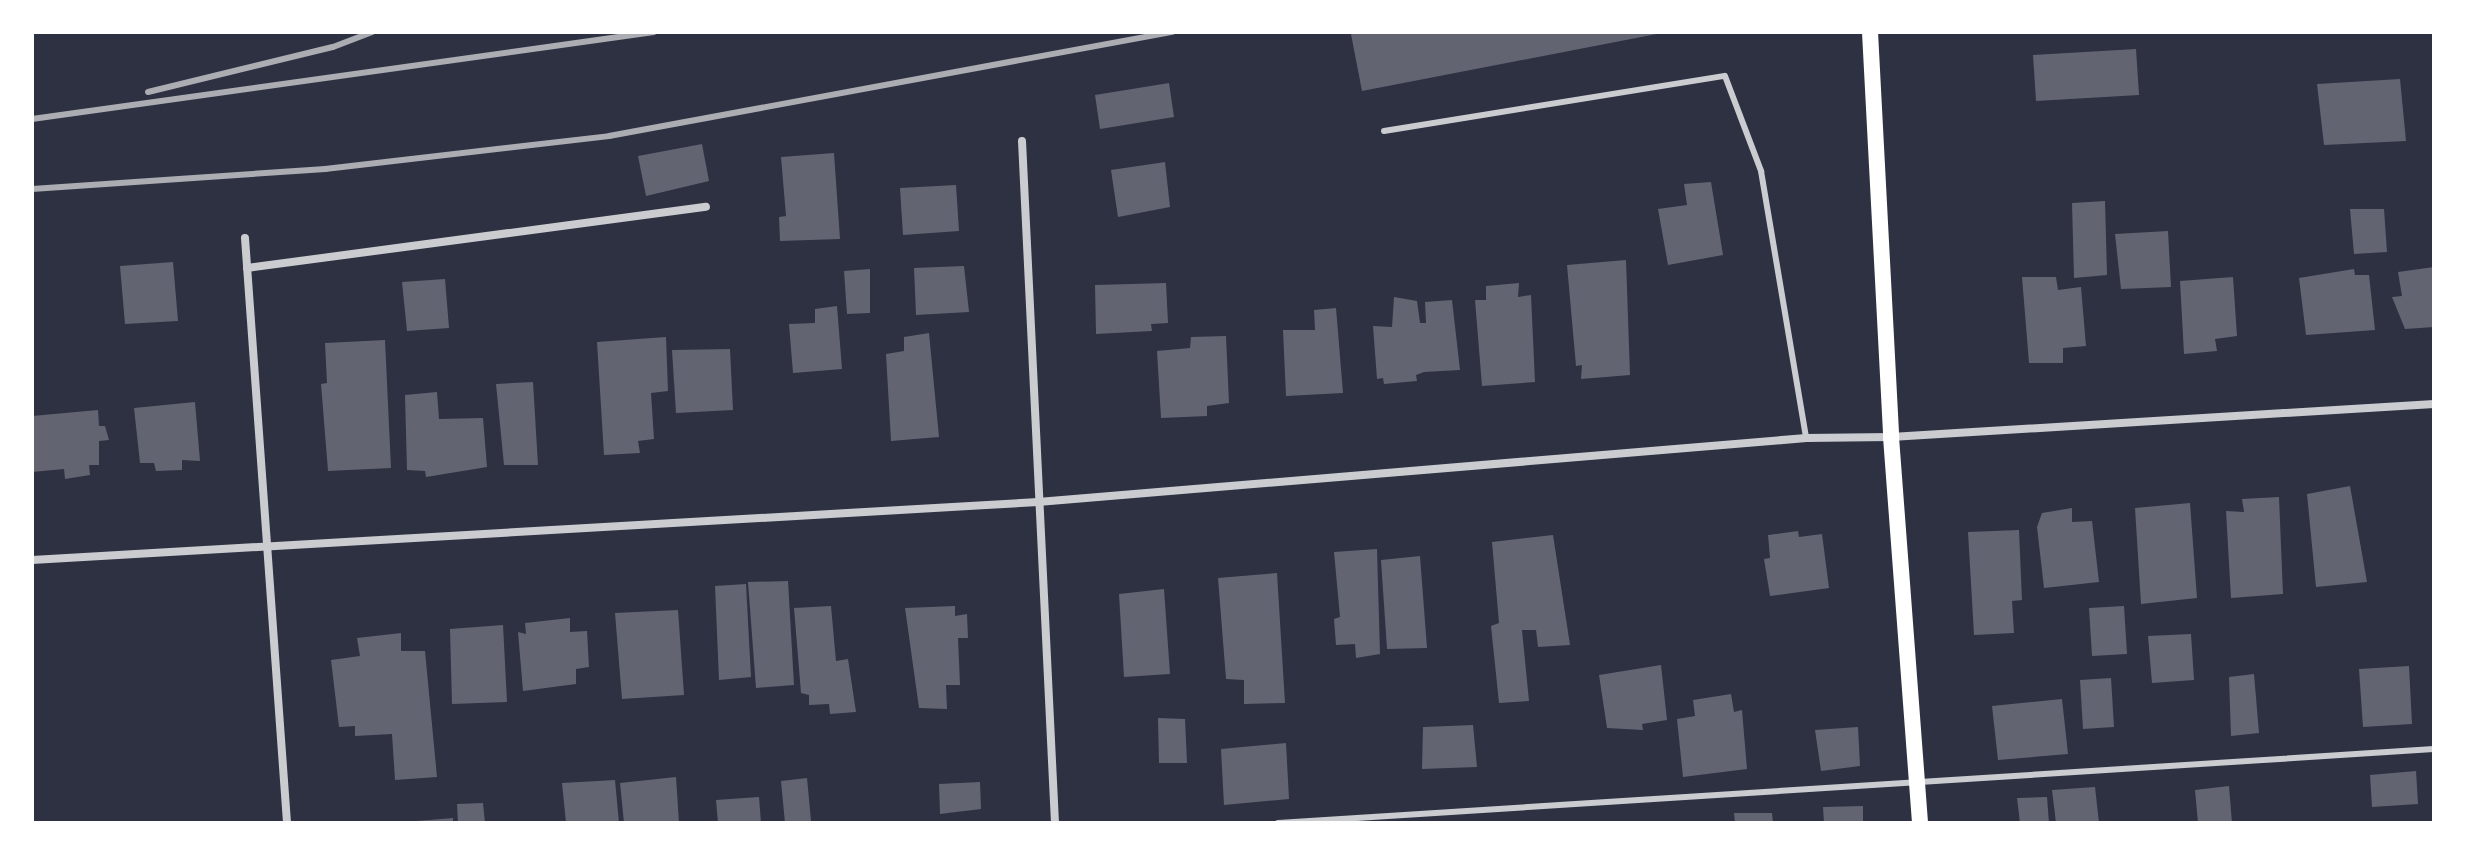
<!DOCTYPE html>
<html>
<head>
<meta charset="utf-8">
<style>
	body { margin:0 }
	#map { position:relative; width:2466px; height:855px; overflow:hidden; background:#2d3142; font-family:"DejaVu Sans",sans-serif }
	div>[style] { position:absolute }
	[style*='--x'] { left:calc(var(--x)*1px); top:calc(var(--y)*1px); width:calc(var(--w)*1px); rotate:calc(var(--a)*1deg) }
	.building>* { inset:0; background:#626471 }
	.service>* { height:6px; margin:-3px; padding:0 3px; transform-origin:3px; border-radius:3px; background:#caccd0 }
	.minor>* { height:8px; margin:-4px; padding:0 4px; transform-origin:4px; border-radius:4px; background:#caccd0 }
	.secondary>* { height:16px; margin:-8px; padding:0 8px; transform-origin:8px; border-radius:8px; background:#fff }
	.rail>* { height:6px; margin:-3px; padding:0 3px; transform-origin:3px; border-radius:3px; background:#abadb3 }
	span { translate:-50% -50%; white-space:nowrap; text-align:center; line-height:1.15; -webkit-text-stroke:7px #fff; paint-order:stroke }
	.frame { position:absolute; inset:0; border:34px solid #fff; pointer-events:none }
</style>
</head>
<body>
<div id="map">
	<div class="building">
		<i style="clip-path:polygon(1667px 32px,1362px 91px,1351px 34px,1360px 32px)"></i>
		<i style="clip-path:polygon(2136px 49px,2139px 95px,2036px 101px,2033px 55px)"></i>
		<i style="clip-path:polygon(2400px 79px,2406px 141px,2324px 145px,2317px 84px)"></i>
		<i style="clip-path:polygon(1169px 83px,1174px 117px,1100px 129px,1095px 95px)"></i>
		<i style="clip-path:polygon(702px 144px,709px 181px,646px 196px,638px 156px)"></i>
		<i style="clip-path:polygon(834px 153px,840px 239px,780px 241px,779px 217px,786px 216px,781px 157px)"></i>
		<i style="clip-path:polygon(1165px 162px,1170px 207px,1118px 217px,1111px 170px)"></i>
		<i style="clip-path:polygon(1711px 182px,1723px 255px,1668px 265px,1658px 209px,1687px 205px,1684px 184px)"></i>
		<i style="clip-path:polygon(956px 185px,959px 231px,903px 235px,900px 188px)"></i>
		<i style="clip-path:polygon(2105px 201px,2107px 275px,2074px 278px,2072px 203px)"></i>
		<i style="clip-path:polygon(2350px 209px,2384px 209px,2387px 252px,2354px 254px)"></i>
		<i style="clip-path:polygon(2168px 231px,2171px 287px,2121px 289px,2115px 234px)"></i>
		<i style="clip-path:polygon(1626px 260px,1630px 375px,1581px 379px,1582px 365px,1576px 366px,1567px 265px)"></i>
		<i style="clip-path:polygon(173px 262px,178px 321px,125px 324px,120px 266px)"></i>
		<i style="clip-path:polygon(964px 266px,969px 312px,916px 315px,914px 268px)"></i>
		<i style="clip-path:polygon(2434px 267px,2434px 327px,2405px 329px,2392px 297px,2402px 296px,2398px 272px)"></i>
		<i style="clip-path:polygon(870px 269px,870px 313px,847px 314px,844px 271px)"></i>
		<i style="clip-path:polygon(2354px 269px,2355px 275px,2369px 275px,2375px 330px,2306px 335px,2299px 278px)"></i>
		<i style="clip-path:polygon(2022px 277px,2056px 277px,2058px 290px,2081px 287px,2086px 346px,2063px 348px,2063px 363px,2029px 363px)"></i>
		<i style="clip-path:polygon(2233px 277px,2237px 336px,2215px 339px,2217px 351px,2184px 354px,2180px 281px)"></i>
		<i style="clip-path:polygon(445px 279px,449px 328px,407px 331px,402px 282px)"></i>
		<i style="clip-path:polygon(1166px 283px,1168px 323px,1151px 324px,1152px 331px,1096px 334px,1095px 285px)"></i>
		<i style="clip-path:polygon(1519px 283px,1518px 297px,1531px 295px,1535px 382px,1482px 386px,1475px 300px,1486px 300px,1486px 286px)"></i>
		<i style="clip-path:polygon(1394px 297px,1417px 301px,1420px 323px,1426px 323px,1425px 302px,1452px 300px,1460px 370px,1424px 372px,1416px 375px,1417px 381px,1384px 384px,1383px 378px,1377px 379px,1373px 326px,1392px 327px)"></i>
		<i style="clip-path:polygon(837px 306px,842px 369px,793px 373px,789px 324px,815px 323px,815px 309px)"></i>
		<i style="clip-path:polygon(1336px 308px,1343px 393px,1286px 396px,1283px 330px,1315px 330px,1314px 310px)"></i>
		<i style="clip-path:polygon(929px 333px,939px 437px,891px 441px,886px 354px,904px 351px,904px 337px)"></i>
		<i style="clip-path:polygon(1226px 336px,1229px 403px,1207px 406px,1207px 416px,1161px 418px,1157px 351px,1190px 348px,1191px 337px)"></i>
		<i style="clip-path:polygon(666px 337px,668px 391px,651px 393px,654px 439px,638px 441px,640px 453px,604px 455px,597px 342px)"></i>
		<i style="clip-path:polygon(385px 340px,391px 468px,328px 471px,321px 384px,327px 383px,325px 343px)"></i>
		<i style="clip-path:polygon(730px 349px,733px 410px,676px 413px,672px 350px)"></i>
		<i style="clip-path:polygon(533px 382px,538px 465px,504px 465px,496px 384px)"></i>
		<i style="clip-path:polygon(437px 392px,439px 419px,483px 418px,487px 467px,426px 477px,425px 471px,407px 470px,405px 395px)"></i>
		<i style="clip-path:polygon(195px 402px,200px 461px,182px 460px,182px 470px,156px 471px,154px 463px,140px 463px,134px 408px)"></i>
		<i style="clip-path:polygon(98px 410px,99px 426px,105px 426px,109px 440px,99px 441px,99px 465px,89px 465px,90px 475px,65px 479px,64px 469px,32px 472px,32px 416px)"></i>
		<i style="clip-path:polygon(2350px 486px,2367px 582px,2316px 587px,2307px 494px)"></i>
		<i style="clip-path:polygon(2279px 497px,2283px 594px,2231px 598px,2226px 511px,2244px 512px,2242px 499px)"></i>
		<i style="clip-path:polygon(2190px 503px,2197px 598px,2141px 604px,2135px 508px)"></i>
		<i style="clip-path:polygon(2072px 508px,2072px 522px,2092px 521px,2099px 582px,2044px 588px,2037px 527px,2042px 513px)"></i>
		<i style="clip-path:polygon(2019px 530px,2022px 600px,2012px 601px,2014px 633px,1974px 635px,1968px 532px)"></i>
		<i style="clip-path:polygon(1798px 531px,1799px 537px,1822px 534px,1829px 588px,1770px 596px,1764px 559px,1770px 558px,1768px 535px)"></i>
		<i style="clip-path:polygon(1553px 535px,1570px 645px,1538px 647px,1536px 630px,1522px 630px,1529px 701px,1499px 703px,1491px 626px,1499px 623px,1492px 542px)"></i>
		<i style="clip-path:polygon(1377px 549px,1380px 654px,1356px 658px,1355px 644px,1336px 645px,1334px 619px,1340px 617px,1334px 552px)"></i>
		<i style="clip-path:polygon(1420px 556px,1427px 648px,1387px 649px,1381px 560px)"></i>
		<i style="clip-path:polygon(1277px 573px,1285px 703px,1244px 704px,1244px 680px,1226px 679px,1218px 578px)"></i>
		<i style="clip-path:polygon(788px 581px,794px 685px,756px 688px,748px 582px)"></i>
		<i style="clip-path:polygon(746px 584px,751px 677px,719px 680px,715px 586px)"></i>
		<i style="clip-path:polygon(1164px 589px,1170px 674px,1124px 677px,1119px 594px)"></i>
		<i style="clip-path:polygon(831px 606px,836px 661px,848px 659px,856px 712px,830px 714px,829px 704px,809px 705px,809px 695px,801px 693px,794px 608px)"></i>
		<i style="clip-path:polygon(955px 606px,955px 616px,967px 614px,968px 638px,958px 638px,960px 685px,946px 685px,947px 709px,919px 708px,905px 608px)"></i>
		<i style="clip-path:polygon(2124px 606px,2127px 654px,2092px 656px,2089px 608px)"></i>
		<i style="clip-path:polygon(678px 610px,684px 695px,622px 699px,615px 613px)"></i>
		<i style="clip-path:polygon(570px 618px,570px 632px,587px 631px,589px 667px,576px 669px,576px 684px,523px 691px,518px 632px,526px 634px,525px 623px)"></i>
		<i style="clip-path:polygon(503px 625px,507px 702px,452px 704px,450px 629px)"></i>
		<i style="clip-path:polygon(401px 633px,401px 651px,425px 651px,437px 777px,395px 780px,392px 734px,355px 736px,355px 726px,339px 727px,331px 660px,360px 656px,357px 638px)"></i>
		<i style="clip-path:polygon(2191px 634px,2194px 680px,2152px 683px,2148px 636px)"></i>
		<i style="clip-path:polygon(1661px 665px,1667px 720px,1642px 724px,1643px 730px,1607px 728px,1599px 675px)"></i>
		<i style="clip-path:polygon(2409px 666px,2412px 724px,2363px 727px,2359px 669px)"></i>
		<i style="clip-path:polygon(2254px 674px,2259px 733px,2231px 736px,2229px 677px)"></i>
		<i style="clip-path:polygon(2111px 678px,2114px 727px,2083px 729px,2080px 680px)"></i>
		<i style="clip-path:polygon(1731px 694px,1734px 712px,1742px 710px,1747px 769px,1683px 777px,1677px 719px,1695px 716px,1693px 700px)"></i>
		<i style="clip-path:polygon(2062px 699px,2068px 754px,1998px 760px,1992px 706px)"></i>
		<i style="clip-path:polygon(1158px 718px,1185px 719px,1187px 763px,1159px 763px)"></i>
		<i style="clip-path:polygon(1473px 725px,1477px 767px,1422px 769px,1423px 727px)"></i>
		<i style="clip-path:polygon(1858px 727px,1860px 766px,1821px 771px,1815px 730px)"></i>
		<i style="clip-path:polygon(1286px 743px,1289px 799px,1224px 805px,1221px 749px)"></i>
		<i style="clip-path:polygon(2416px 771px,2418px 804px,2372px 807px,2370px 775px)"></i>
		<i style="clip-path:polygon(676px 777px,679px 823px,624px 823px,620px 783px)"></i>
		<i style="clip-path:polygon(807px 778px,811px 821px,785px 823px,781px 781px)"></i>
		<i style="clip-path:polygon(615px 780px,619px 823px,566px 823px,562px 783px)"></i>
		<i style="clip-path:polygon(980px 782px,981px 809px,940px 814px,939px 784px)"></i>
		<i style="clip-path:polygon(2229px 786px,2232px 823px,2198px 823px,2195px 790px)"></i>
		<i style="clip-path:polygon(2095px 787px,2099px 823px,2056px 823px,2052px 790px)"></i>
		<i style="clip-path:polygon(759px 797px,761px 823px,718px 823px,716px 800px)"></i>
		<i style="clip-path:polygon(2047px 797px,2049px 823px,2020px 823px,2017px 798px)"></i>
		<i style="clip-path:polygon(483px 803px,485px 823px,458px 823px,457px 804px)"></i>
		<i style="clip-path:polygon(1863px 806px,1863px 823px,1824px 823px,1823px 807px)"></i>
		<i style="clip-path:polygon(1734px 813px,1772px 813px,1773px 823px,1735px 823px)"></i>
		<i style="clip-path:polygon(453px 818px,453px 823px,417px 823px,417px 821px)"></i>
	</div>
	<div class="service">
		<i style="--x:1384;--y:131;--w:345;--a:-9.2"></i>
		<i style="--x:1725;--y:76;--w:102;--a:69.2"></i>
		<i style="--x:1761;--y:171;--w:271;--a:80.4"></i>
		<i style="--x:1278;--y:823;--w:1158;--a:-3.66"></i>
	</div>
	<div class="minor">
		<i style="--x:1022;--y:141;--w:683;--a:87.23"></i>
		<i style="--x:245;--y:238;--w:587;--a:85.89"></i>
		<i style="--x:247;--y:268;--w:463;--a:-7.6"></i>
		<i style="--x:32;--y:560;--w:1008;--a:-3.3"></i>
		<i style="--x:1038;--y:502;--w:771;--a:-4.76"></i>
		<i style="--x:1806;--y:438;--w:85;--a:-0.7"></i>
		<i style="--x:1891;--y:437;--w:544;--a:-3.48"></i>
	</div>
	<div class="secondary">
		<i style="--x:1870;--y:32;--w:406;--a:87"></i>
		<i style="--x:1891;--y:437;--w:387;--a:85.7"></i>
	</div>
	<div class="rail">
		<i style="--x:148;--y:92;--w:190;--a:-13.7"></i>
		<i style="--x:333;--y:47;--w:42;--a:-21"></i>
		<i style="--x:32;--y:119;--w:628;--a:-7.96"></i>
		<i style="--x:32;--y:189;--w:294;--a:-3.9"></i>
		<i style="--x:325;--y:169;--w:286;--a:-6.6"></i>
		<i style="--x:609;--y:136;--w:573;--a:-10.47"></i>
	</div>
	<div class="frame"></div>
</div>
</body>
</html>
